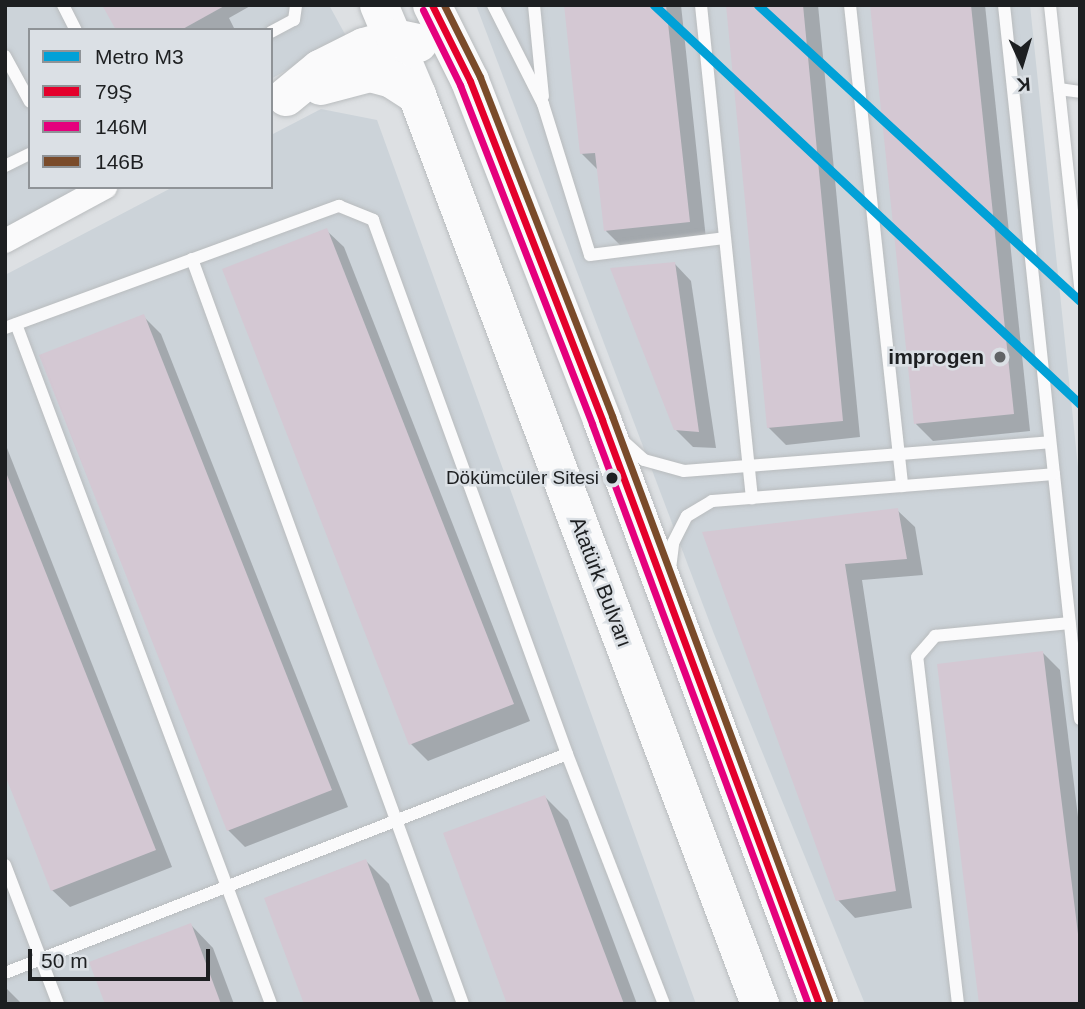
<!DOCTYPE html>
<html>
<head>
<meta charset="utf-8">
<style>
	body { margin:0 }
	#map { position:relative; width:1085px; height:1009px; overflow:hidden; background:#dde0e3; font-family:Helvetica,sans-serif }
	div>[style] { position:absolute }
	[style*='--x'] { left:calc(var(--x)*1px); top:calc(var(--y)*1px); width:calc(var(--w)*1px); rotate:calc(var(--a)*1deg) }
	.built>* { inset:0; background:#ccd3d9 }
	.shadow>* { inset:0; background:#0003 }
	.building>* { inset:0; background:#d4c8d3 }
	.roads { filter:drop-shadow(0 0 2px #b9bcbe) drop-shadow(0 0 2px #b9bcbe) }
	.lane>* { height:12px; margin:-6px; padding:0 6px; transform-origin:6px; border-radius:6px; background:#fafafb }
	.street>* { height:24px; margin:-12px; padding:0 12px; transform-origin:12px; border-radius:12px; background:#fafafb }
	.primary>* { height:38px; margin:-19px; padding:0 19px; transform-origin:19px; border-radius:19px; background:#fafafb }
	.bus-1>* { height:7px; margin:-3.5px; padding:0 3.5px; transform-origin:3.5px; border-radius:3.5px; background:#e4002b }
	.bus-2>* { height:7px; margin:-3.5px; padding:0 3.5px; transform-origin:3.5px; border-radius:3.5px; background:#e5007d }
	.bus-3>* { height:7px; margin:-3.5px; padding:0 3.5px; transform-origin:3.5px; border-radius:3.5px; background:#7a4b2a }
	.metro-1>* { height:9px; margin:-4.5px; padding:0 4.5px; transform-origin:4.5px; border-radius:4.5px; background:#01a1d7 }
	.dots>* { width:19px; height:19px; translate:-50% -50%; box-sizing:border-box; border:4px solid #dbe0e5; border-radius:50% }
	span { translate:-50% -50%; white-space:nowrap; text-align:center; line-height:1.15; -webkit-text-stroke:5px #dbe0e5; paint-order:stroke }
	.bus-label { font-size:19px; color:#1d1f21 }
	.right { translate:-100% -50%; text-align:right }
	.poi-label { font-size:21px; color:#1d1f21; font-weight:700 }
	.street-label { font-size:21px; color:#1d1f21 }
	.frame { position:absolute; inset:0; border:7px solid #1d1f21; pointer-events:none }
	.legend { position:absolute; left:28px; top:28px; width:245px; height:161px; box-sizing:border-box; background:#dbe0e5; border:2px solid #8f9397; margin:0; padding:9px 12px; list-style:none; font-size:21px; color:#1d1f21 }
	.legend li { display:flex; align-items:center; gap:14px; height:35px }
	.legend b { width:35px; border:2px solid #8f9397 }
	.north { position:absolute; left:987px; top:28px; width:70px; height:70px; -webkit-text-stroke:5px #dbe0e5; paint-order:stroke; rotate:176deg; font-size:19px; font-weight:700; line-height:28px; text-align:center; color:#1d1f21 }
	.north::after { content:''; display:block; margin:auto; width:24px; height:32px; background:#1d1f21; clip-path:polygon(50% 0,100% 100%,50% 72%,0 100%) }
	.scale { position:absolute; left:28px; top:949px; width:182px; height:32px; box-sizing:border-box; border:4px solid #1d1f21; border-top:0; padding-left:9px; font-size:21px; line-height:24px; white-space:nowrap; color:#1d1f21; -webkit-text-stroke:5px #dbe0e5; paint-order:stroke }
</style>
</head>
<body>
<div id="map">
	<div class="built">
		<i style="clip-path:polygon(5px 5px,329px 5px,346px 36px,271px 79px,271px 30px,30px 30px,30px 187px,80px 187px,5px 230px)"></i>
		<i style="clip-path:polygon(476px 5px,1030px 5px,1080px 486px,1080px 1004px,865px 1004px,714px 634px)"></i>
		<i style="clip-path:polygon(321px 109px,377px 120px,696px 1004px,5px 1004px,5px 275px,173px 187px,271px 187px,271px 135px)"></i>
	</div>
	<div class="shadow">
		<i style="clip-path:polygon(104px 5px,252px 5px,229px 18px,234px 28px,230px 30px,118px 30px)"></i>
		<i style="clip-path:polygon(565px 5px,681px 5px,706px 239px,623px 248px,606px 231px,599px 171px,581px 153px)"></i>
		<i style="clip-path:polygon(728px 5px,818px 5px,860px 437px,786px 445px,768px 427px)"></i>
		<i style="clip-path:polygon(872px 5px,985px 5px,1030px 431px,933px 441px,916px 424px)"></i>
		<i style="clip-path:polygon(326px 230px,344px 247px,530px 721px,428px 761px,411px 744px)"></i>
		<i style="clip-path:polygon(674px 263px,691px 281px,716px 448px,693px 447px,675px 429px)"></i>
		<i style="clip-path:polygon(144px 317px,161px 334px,348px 807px,245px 847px,228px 830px)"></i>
		<i style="clip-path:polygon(5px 443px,172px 867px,70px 907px,52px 890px,5px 770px)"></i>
		<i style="clip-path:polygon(897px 510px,915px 527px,923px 575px,862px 580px,912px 908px,855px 918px,838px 900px,705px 533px)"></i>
		<i style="clip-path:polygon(1042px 652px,1060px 670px,1080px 833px,1080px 1004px)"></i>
		<i style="clip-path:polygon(545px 797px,568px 820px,637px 1004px,509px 1004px)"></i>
		<i style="clip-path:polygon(366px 861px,389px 884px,434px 1004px,306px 1004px)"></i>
		<i style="clip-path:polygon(191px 925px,213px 948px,234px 1004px,106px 1004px)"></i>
		<i style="clip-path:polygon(6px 988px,22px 1004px,5px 1004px)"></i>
	</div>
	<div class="building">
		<i style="clip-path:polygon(102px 5px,226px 5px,181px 30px,116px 30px)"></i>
		<i style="clip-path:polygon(564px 5px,666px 5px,690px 222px,604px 231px,595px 153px,580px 154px)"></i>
		<i style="clip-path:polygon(726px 5px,803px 5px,843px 421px,767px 428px)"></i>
		<i style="clip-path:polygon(870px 5px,971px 5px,1014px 414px,914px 424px)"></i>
		<i style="clip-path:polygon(327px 228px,514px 704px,409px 745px,222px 269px)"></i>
		<i style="clip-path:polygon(675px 262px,699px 432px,674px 430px,610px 268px)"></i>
		<i style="clip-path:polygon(144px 314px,332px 790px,227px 831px,39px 355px)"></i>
		<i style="clip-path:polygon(5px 470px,156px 850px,51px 891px,5px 775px)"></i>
		<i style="clip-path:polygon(898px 508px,907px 559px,845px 564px,896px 891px,836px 901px,702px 532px)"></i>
		<i style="clip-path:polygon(1043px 651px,1080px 950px,1080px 1004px,979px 1004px,937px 664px)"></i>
		<i style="clip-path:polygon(545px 795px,624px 1004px,507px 1004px,443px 833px)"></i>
		<i style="clip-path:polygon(366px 859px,421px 1004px,304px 1004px,264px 898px)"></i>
		<i style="clip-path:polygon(191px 923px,221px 1004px,105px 1004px,89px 962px)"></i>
	</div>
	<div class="roads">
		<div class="lane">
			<i style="--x:63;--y:5;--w:28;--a:63"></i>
			<i style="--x:493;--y:5;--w:111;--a:63.2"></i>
			<i style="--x:543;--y:104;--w:158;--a:72.7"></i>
			<i style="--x:590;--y:255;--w:135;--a:-7.2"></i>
			<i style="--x:534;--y:5;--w:92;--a:84.4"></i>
			<i style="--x:701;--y:5;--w:496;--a:84.1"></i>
			<i style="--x:850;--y:5;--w:484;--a:83.8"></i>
			<i style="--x:1004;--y:5;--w:718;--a:83.92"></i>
			<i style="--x:1050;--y:5;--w:284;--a:83.9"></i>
			<i style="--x:271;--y:32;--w:26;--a:-28"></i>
			<i style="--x:294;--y:20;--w:15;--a:-82"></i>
			<i style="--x:5;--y:56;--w:52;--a:61.5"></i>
			<i style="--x:1059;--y:89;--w:21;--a:8"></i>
			<i style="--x:5;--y:166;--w:28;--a:-26"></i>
			<i style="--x:192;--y:259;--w:793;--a:70.01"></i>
			<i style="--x:16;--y:324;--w:726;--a:69.44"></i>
			<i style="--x:5;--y:328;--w:356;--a:-20.1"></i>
			<i style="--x:339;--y:206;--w:37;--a:22"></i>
			<i style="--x:373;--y:220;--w:568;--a:70.03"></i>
			<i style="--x:567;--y:754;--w:268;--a:68.8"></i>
			<i style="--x:623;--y:441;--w:28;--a:42"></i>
			<i style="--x:644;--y:460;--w:41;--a:15.4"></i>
			<i style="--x:684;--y:471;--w:367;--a:-4.5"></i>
			<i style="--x:670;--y:569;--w:26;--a:-83"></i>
			<i style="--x:673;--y:543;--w:30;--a:-63"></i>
			<i style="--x:687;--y:516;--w:29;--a:-31"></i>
			<i style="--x:712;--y:501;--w:343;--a:-4.5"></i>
			<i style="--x:5;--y:865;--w:149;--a:69.1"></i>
			<i style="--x:5;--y:973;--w:603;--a:-21.29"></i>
			<i style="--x:958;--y:1004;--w:349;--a:-96.7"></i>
			<i style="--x:917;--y:657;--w:28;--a:-49"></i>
			<i style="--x:935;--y:636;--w:135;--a:-5.5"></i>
		</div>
		<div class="street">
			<i style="--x:5;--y:241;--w:114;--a:-28.4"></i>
		</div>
		<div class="primary">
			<i style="--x:379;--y:5;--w:98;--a:67.1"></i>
			<i style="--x:417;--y:95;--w:972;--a:69.33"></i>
			<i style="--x:432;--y:5;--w:85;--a:63.4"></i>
			<i style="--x:470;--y:81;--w:364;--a:68.7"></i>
			<i style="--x:602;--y:420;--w:623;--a:69.62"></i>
			<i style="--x:321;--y:86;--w:51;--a:-14.9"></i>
			<i style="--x:370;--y:73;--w:23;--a:15"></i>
			<i style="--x:392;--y:79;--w:30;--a:33"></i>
			<i style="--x:286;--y:97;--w:44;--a:-39.5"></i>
			<i style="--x:320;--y:69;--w:49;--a:-26.6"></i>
			<i style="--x:364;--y:47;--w:32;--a:-16"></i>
			<i style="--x:395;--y:38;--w:24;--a:12"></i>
		</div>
	</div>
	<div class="bus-1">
		<i style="--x:432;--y:5;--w:85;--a:63.4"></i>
		<i style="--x:470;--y:81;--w:364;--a:68.7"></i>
		<i style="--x:602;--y:420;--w:623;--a:69.62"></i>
	</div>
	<div class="bus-2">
		<i style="--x:423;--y:10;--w:84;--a:63.7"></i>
		<i style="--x:460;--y:85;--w:364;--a:68.7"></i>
		<i style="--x:592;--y:424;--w:619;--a:69.57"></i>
	</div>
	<div class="bus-3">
		<i style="--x:444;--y:5;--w:80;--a:63.4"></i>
		<i style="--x:480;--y:77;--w:364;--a:68.7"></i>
		<i style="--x:612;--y:416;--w:623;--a:69.62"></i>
	</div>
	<div class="metro-1">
		<i style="--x:654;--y:5;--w:584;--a:43.13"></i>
		<i style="--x:758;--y:5;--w:437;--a:42.6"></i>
	</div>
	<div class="dots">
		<i style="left:1000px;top:357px;background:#606365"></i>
		<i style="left:612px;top:478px;background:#1d1f21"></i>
	</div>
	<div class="bus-label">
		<span class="right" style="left:599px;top:478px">Dökümcüler Sitesi</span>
	</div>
	<div class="poi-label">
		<span class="right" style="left:984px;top:357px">improgen</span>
	</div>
	<div class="street-label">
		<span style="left:601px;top:582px;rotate:69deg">Atatürk Bulvarı</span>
	</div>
	<div class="frame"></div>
	<ul class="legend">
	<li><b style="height:9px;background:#01a1d7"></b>Metro M3</li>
	<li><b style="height:9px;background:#e4002b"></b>79Ş</li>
	<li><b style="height:9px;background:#e5007d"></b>146M</li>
	<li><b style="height:9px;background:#7a4b2a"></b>146B</li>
	</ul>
	<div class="north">K</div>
	<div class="scale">50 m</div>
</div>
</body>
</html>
